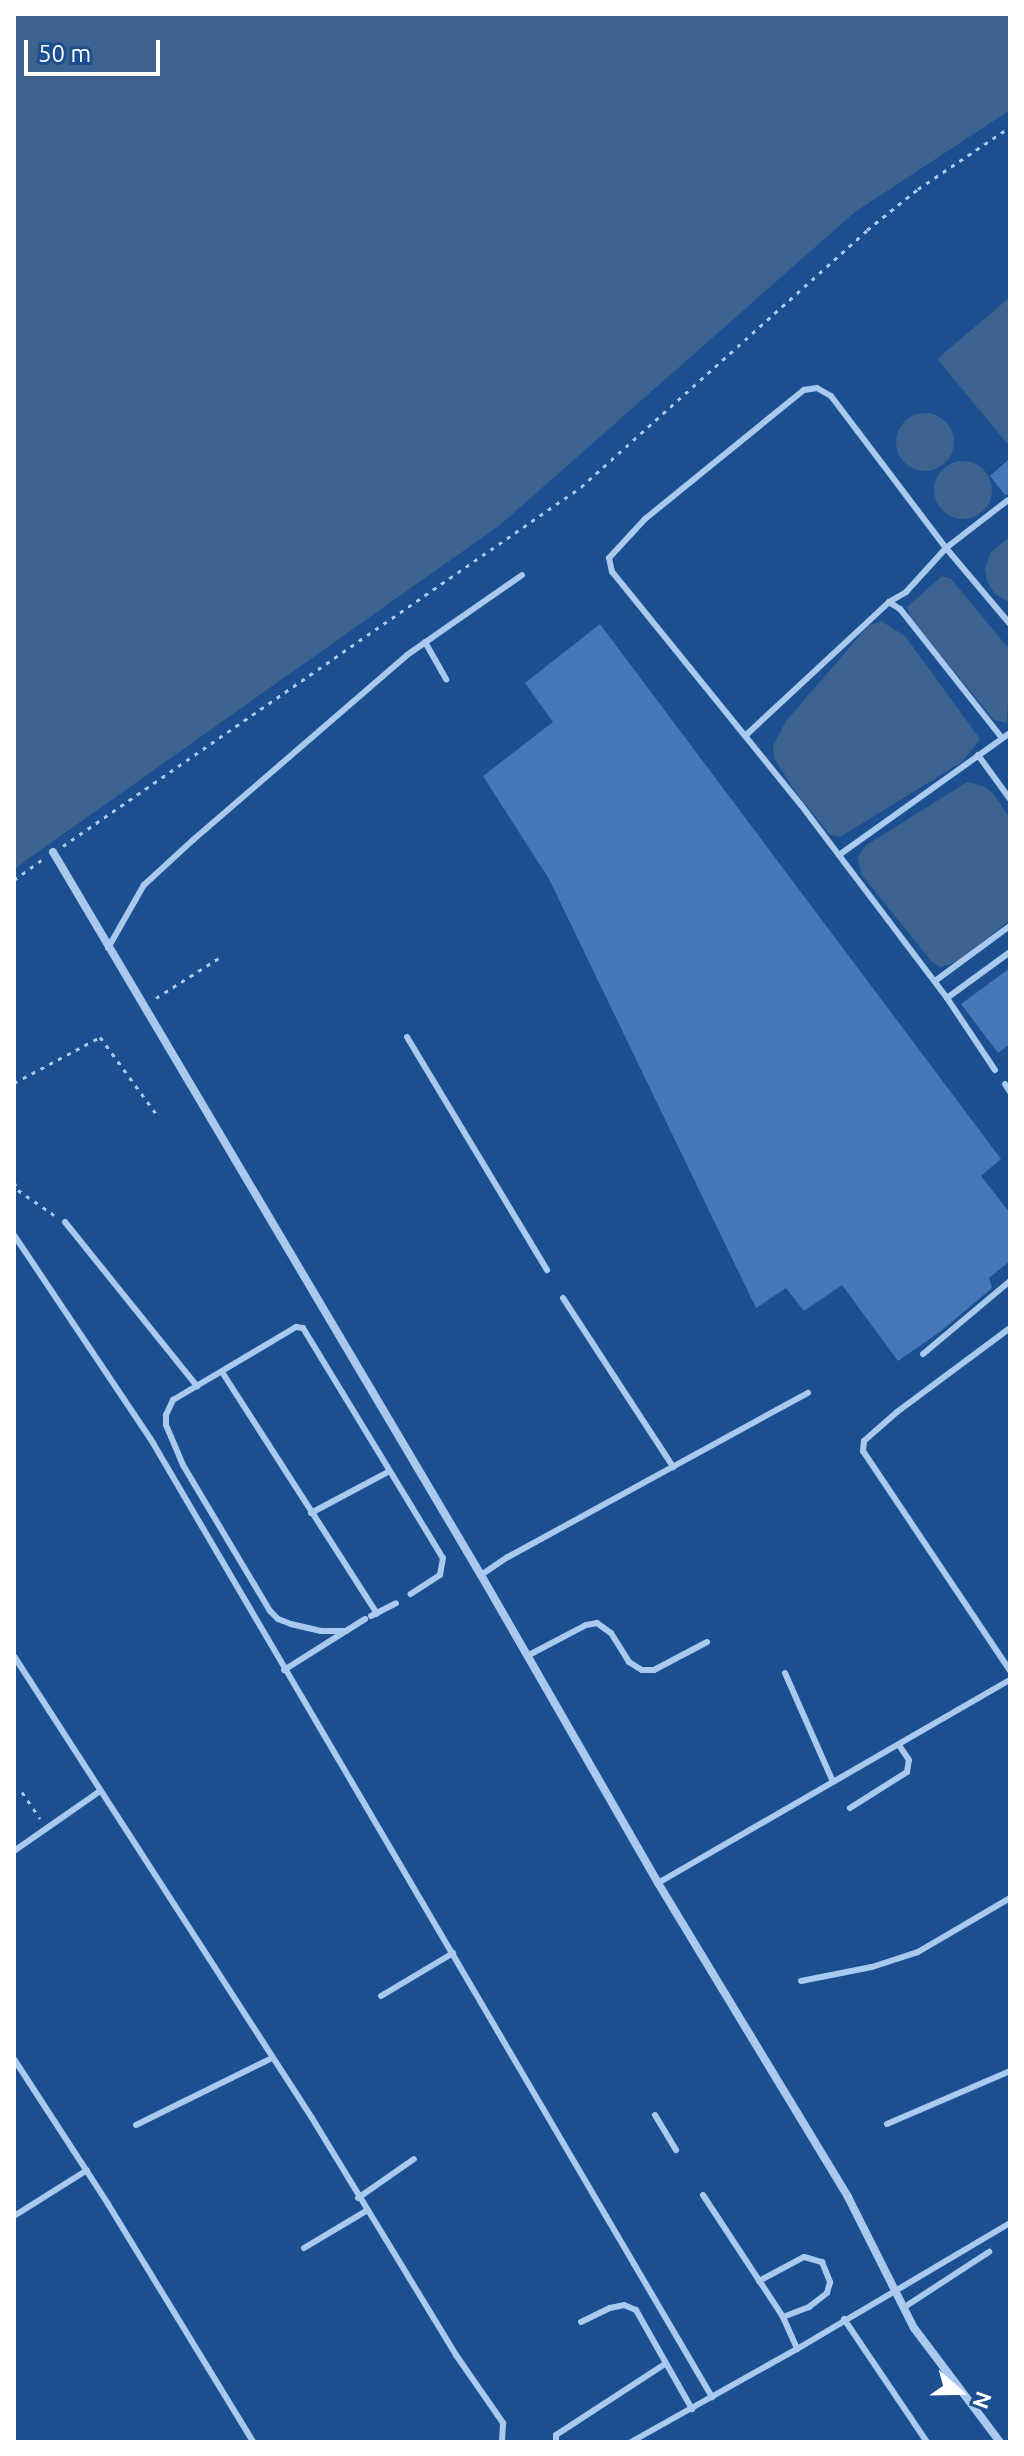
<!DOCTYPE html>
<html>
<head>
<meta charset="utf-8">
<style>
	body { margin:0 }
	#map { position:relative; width:1024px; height:2456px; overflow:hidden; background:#1b4f8f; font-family:Ubuntu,sans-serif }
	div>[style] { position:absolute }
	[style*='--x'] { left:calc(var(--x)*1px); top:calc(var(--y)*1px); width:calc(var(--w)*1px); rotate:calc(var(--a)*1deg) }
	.water>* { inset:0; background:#3c6290 }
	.round { border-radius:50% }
	.building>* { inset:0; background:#4478b7 }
	.path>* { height:3px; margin-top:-1.5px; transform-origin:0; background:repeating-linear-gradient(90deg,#a9c9ee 0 4px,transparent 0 10px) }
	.service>* { height:6px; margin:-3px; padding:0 3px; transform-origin:3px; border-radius:3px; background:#a9c9ee }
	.minor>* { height:8px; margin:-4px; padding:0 4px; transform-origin:4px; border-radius:4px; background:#a9c9ee }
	span { translate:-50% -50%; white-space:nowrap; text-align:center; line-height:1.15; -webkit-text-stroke:6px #1b4f8f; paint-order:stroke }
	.frame { position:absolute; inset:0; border:16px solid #fff; pointer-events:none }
	.north { position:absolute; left:920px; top:2352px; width:80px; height:80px; -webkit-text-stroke:6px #1b4f8f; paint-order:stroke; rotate:110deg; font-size:22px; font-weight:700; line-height:32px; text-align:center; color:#fff }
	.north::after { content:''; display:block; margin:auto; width:28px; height:36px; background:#fff; clip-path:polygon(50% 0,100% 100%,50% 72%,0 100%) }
	.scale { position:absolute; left:24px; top:40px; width:136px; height:36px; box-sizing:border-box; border:4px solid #fff; border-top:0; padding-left:10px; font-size:24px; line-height:28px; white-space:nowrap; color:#fff; -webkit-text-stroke:6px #1b4f8f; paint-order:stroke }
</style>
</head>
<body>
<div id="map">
	<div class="water">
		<i style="clip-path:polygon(14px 14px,1010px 14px,1010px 110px,855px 212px,500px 525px,14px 869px)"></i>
		<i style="clip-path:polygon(1009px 298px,1010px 299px,1010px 447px,937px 359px)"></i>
		<i class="round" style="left:896px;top:413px;width:58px;height:58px"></i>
		<i class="round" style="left:934px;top:461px;width:58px;height:58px"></i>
		<i style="clip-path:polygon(1010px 537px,1010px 603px,995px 594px,987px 582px,985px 568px,991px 552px)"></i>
		<i style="clip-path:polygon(942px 576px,951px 579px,1010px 650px,1007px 723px,994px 720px,911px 619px,907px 607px)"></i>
		<i style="clip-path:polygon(881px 621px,905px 636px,980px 739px,962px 762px,840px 837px,830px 835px,795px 791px,774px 758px,773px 746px,786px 721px,868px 626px)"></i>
		<i style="clip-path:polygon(967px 782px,983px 786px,993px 793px,1010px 819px,1010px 920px,957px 962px,940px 967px,931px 961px,861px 874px,858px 857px,865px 846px)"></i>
	</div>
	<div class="building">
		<i style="clip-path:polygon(1010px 458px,1010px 494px,1005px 495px,990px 476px)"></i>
		<i style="clip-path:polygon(600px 624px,1001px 1159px,981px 1176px,1010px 1213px,1010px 1261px,989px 1278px,992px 1288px,941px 1331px,898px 1361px,842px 1285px,804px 1311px,786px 1288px,756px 1308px,549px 879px,483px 776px,553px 722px,525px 683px)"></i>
		<i style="clip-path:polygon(1010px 968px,1010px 1044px,998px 1053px,961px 1004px)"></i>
	</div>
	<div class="path">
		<i style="--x:63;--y:846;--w:630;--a:-34.72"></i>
		<i style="--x:581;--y:487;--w:385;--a:-41.9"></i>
		<i style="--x:867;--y:230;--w:65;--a:-38.8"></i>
		<i style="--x:918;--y:189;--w:111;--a:-34"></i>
		<i style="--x:14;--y:880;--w:36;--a:-36"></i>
		<i style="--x:156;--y:998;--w:75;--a:-32.4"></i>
		<i style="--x:14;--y:1083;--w:98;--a:-28.1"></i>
		<i style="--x:100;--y:1037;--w:97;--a:53.8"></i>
		<i style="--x:14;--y:1182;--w:9;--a:63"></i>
		<i style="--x:18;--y:1190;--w:44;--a:34.8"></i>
		<i style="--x:22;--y:1792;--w:32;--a:56"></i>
	</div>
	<div class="service">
		<i style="--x:425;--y:642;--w:43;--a:60.4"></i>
		<i style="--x:745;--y:736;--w:197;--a:-42.9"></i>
		<i style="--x:1002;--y:738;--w:164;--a:-128.3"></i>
		<i style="--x:900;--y:609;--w:13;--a:-148"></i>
		<i style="--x:889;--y:602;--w:20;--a:-30"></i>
		<i style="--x:906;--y:592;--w:59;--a:-47.7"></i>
		<i style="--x:946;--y:548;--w:78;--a:-37.7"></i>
		<i style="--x:978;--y:755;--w:54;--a:54"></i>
		<i style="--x:839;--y:855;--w:210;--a:-35.5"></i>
		<i style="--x:108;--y:948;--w:73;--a:-60.3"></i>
		<i style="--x:144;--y:885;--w:67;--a:-42.6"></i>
		<i style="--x:193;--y:840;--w:283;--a:-40.8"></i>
		<i style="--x:407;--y:655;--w:140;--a:-34.8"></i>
		<i style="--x:935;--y:981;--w:93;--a:-36.3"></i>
		<i style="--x:947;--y:998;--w:242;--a:-127.1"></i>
		<i style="--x:801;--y:805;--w:300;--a:-129"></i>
		<i style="--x:612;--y:572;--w:14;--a:-102"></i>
		<i style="--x:609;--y:558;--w:53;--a:-47.3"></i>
		<i style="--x:645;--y:519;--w:205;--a:-39.1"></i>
		<i style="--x:804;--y:390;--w:13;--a:-9"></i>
		<i style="--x:817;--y:388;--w:16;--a:30"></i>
		<i style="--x:831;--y:396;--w:191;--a:52.9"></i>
		<i style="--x:946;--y:548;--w:99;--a:49.9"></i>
		<i style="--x:407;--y:1037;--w:272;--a:59"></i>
		<i style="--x:995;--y:1070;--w:87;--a:-123.7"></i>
		<i style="--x:947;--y:998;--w:78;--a:-36.1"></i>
		<i style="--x:1005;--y:1084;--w:9;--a:58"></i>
		<i style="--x:65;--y:1222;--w:211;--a:51.2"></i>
		<i style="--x:14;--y:1235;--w:250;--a:56.2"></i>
		<i style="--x:153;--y:1443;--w:1106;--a:59.63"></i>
		<i style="--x:563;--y:1298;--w:202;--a:56.9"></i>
		<i style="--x:1010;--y:1328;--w:141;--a:143.4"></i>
		<i style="--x:897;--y:1412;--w:44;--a:138.7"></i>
		<i style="--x:864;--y:1441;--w:10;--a:96"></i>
		<i style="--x:863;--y:1451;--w:265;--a:56.2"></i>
		<i style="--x:923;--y:1354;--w:114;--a:-40"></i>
		<i style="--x:222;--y:1372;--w:287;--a:57.3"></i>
		<i style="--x:311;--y:1513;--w:89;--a:-28"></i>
		<i style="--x:481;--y:1575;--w:32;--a:-34"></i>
		<i style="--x:508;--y:1557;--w:342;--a:-28.7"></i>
		<i style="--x:371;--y:1616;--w:28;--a:-27"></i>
		<i style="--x:346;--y:1631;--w:25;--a:180"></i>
		<i style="--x:321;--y:1631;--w:31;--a:-167"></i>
		<i style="--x:291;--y:1624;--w:14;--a:-159"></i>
		<i style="--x:278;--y:1619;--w:11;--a:-135"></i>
		<i style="--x:270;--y:1611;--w:170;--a:-120.8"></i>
		<i style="--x:183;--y:1465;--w:43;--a:-113"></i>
		<i style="--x:166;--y:1425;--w:10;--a:-90"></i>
		<i style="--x:166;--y:1415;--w:17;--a:-65"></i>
		<i style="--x:173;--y:1400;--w:143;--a:-30.7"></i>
		<i style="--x:296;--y:1327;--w:7;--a:8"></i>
		<i style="--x:303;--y:1328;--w:269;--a:58.7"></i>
		<i style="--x:443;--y:1558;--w:17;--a:100"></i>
		<i style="--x:440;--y:1575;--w:35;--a:147"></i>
		<i style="--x:14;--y:1656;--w:550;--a:57.18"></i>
		<i style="--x:312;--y:2118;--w:277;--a:58.7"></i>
		<i style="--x:456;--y:2355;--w:83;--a:55.3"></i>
		<i style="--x:503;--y:2423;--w:19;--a:93"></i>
		<i style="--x:527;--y:1656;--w:67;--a:-27.7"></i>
		<i style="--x:586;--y:1625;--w:11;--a:-10"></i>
		<i style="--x:597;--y:1623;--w:17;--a:36"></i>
		<i style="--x:611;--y:1633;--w:34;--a:58"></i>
		<i style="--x:629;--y:1662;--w:15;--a:32"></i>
		<i style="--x:642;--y:1670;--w:12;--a:0"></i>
		<i style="--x:654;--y:1670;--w:60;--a:-27.8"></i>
		<i style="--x:284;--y:1670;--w:96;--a:-32.2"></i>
		<i style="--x:785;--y:1673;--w:119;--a:66.2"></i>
		<i style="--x:850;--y:1808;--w:67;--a:-32.3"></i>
		<i style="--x:907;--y:1772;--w:12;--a:-81"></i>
		<i style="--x:909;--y:1760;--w:18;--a:-124"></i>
		<i style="--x:14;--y:1851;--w:105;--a:-34.9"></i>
		<i style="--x:658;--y:1883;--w:406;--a:-30"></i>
		<i style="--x:801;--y:1981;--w:72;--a:-11.2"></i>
		<i style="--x:872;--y:1967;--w:48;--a:-18.1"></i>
		<i style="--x:918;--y:1952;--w:107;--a:-30.4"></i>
		<i style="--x:381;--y:1996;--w:84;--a:-30.8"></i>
		<i style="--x:14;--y:2059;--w:173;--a:57"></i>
		<i style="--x:108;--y:2204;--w:279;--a:58.6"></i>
		<i style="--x:655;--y:2115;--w:41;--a:59"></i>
		<i style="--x:887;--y:2124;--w:134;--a:-23.3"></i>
		<i style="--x:136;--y:2125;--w:152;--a:-26.2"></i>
		<i style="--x:703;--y:2195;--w:146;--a:56.7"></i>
		<i style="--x:783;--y:2317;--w:35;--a:66"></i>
		<i style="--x:358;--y:2198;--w:68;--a:-34.9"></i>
		<i style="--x:14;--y:2216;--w:86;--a:-32.2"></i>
		<i style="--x:304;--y:2248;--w:72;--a:-30.8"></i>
		<i style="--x:759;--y:2281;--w:51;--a:-28.1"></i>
		<i style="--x:804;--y:2257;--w:19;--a:16"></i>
		<i style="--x:822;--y:2262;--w:22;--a:68"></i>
		<i style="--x:830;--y:2282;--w:11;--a:105"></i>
		<i style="--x:827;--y:2293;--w:23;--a:142"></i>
		<i style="--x:809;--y:2307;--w:28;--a:159"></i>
		<i style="--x:903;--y:2308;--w:103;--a:-33.1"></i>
		<i style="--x:844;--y:2319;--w:148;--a:56"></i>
		<i style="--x:581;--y:2322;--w:32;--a:-26"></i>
		<i style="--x:610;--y:2308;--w:14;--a:-12"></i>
		<i style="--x:624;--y:2305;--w:13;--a:23"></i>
		<i style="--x:636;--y:2310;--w:114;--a:60.5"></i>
		<i style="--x:556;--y:2442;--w:7;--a:-90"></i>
		<i style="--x:556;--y:2435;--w:130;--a:-33.1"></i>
		<i style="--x:631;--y:2442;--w:190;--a:-29.3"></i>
		<i style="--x:797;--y:2349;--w:247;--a:-30.6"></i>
	</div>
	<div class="minor">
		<i style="--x:53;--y:852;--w:840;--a:59.38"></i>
		<i style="--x:481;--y:1575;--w:355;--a:60.1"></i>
		<i style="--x:658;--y:1883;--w:367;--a:58.8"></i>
		<i style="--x:848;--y:2197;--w:147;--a:63.3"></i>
		<i style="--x:914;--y:2328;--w:143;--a:53"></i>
	</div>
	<div class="frame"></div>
	<div class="north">N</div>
	<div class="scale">50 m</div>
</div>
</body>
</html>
